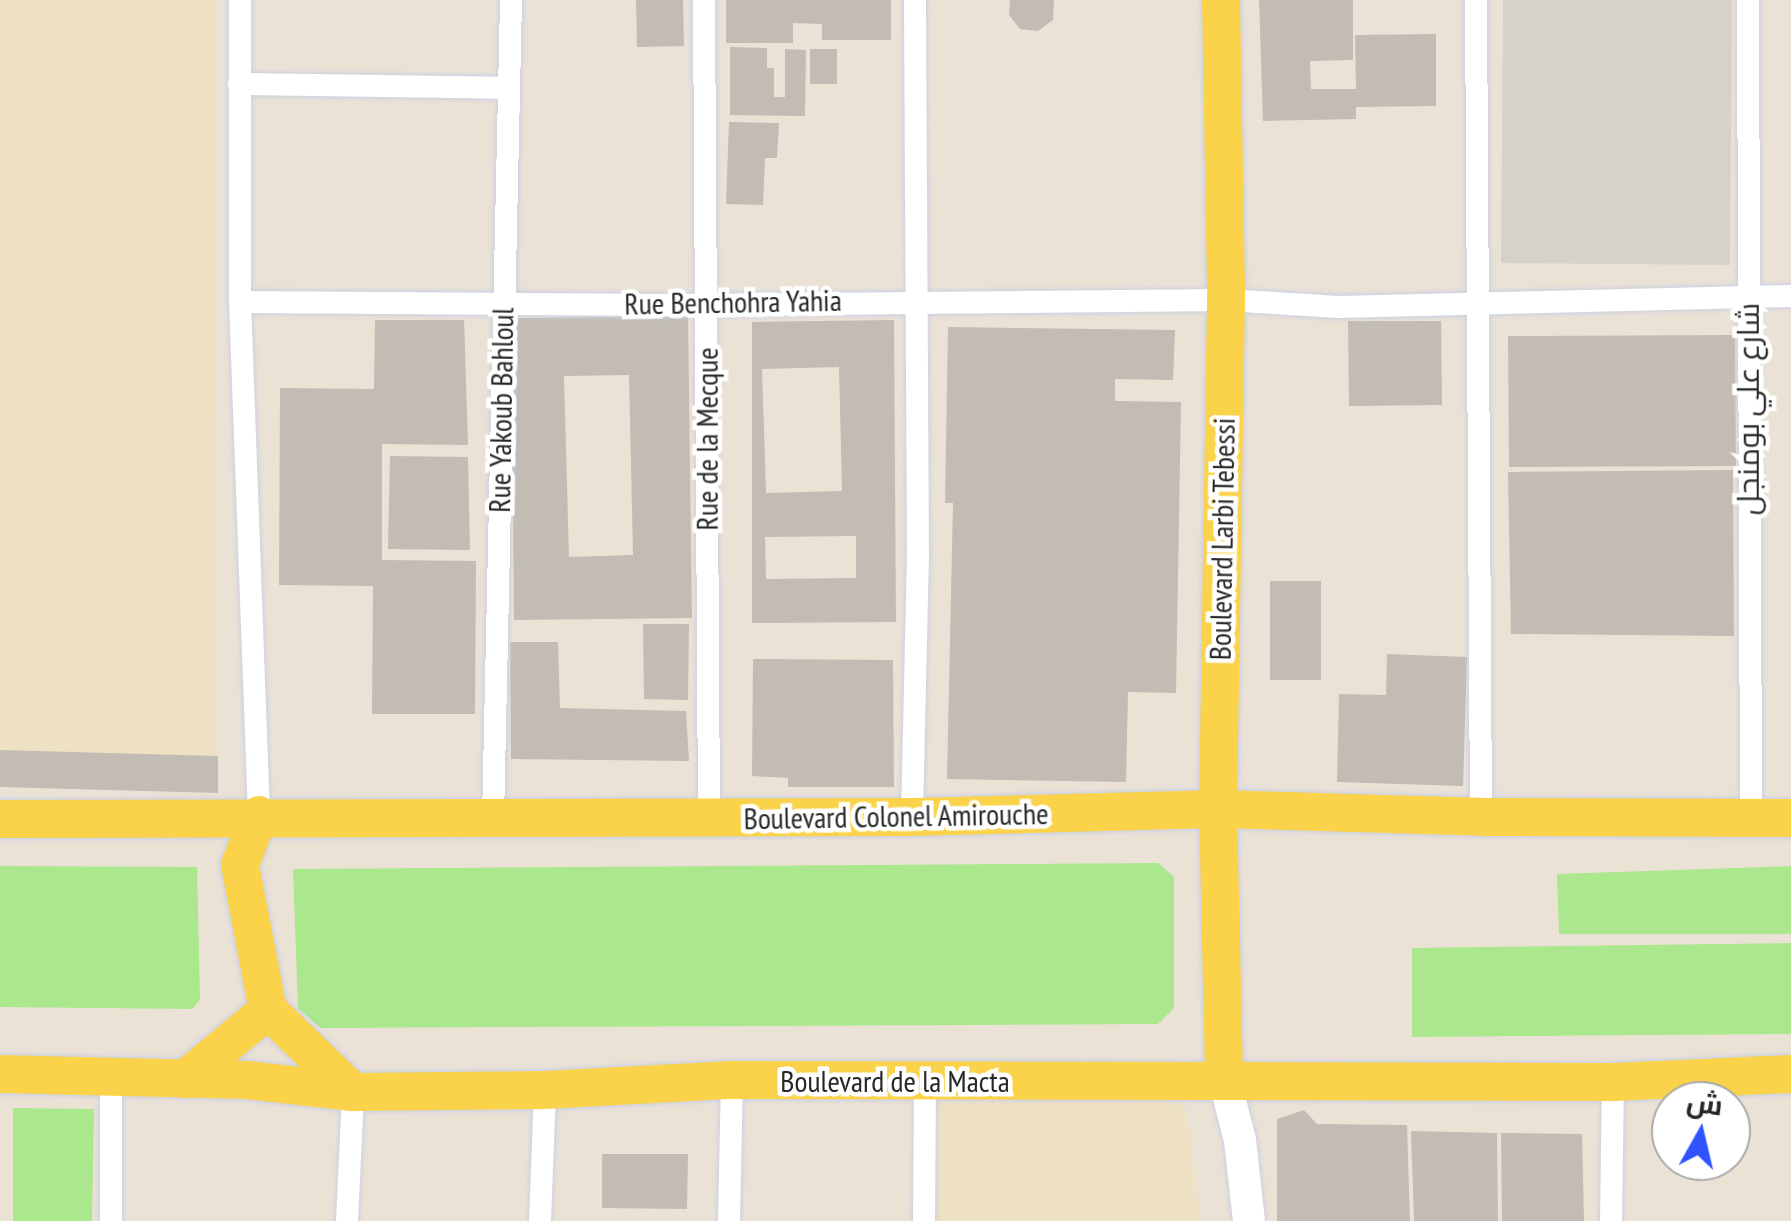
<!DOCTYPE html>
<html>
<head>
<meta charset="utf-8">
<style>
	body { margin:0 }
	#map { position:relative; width:1791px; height:1221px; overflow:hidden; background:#ebe2d6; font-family:"PT Sans Narrow",Cairo,sans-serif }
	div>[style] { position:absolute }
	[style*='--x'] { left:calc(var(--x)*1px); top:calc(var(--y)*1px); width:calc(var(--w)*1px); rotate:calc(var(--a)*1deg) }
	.education>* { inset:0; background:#efe1c3 }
	.green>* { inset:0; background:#abe78d }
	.plaza>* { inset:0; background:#d6d2ca }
	.building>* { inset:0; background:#c2bcb4 }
	.roads { filter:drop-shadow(0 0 2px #ccd0e2) drop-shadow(0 0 2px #ccd0e2) }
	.minor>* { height:22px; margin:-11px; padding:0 11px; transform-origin:11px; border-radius:11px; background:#fff }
	.secondary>* { height:32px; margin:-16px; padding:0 16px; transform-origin:16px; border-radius:16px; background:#fff }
	.primary>* { height:38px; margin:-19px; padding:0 19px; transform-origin:19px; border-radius:19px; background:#fbd34b }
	span { translate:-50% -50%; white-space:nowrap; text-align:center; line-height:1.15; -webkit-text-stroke:9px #fff; paint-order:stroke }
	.street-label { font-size:30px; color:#272727 }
	.north { position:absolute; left:1651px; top:1081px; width:100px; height:100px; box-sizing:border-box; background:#fff; border:2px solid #a9a9a9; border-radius:50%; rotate:8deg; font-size:28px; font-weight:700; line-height:40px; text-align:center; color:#272727 }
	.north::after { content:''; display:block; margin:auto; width:35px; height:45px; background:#2f54ff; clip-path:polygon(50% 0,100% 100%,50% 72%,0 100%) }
</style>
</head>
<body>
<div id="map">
	<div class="education">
		<i style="clip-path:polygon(0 0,216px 0,217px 777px,0 776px)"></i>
		<i style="clip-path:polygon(925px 1089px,1162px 1094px,1186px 1108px,1201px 1221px,927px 1221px)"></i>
	</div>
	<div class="green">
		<i style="clip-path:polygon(1158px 863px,1174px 877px,1174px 1008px,1158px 1024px,321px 1028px,298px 1009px,293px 869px)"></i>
		<i style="clip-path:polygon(0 866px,197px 867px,200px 1000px,192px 1009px,0 1007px)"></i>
		<i style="clip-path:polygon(1791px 866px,1791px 934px,1559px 934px,1557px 874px)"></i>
		<i style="clip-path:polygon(1791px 943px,1791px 1034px,1412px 1037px,1412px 948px)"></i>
		<i style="clip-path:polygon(13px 1108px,94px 1109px,92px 1221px,13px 1221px)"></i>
	</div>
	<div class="plaza">
		<i style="clip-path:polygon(1503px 0,1732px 0,1730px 265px,1501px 263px)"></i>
	</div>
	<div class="building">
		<i style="clip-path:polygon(636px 0,683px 0,684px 46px,637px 47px)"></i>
		<i style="clip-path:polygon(726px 0,891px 0,891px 40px,822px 40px,822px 24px,793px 23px,793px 43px,726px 43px)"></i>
		<i style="clip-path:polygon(1010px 0,1054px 0,1053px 20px,1038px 31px,1020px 29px,1009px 15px)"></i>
		<i style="clip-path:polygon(1259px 0,1353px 0,1353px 60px,1310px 61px,1311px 89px,1356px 89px,1355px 35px,1436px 34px,1436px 106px,1356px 107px,1356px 119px,1263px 121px)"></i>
		<i style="clip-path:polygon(730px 47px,767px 48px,767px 68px,774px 68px,774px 97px,785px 97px,785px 49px,806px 50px,805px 116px,730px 115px)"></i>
		<i style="clip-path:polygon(810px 49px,837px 49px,837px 84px,810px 84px)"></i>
		<i style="clip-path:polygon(729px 122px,779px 123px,777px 158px,765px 158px,763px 205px,726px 204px)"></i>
		<i style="clip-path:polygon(evenodd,688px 316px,692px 618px,514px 620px,511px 318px,688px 316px,629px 375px,633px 555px,569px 557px,564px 376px,629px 375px)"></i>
		<i style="clip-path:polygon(375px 320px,464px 320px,468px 445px,382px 444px,382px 560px,476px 561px,475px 714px,372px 714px,373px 586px,279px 585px,280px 388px,374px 389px)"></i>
		<i style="clip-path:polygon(evenodd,894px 320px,896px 622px,752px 623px,752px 322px,894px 320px,839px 367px,842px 491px,766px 493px,762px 369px,839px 367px,894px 320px,856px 536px,856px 578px,766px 579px,765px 537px,856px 536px)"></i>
		<i style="clip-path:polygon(1348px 321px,1441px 321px,1442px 405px,1349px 406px)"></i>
		<i style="clip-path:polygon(948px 327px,1175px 330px,1173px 380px,1115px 379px,1115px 401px,1181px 402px,1176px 693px,1128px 692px,1126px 782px,947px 779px,953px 503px,945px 503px)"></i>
		<i style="clip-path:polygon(1735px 335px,1736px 466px,1509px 467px,1508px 336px)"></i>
		<i style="clip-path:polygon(390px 456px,468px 457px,470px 550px,388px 549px)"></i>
		<i style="clip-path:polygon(1733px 470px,1734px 636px,1511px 634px,1508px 472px)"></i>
		<i style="clip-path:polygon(1270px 581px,1321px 581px,1321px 680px,1270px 680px)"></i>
		<i style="clip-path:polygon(643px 624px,689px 624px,688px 700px,644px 699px)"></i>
		<i style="clip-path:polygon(510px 642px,558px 642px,560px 708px,686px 711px,689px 761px,511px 759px)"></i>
		<i style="clip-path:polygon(1387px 654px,1467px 657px,1463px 786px,1337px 782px,1339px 694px,1386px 695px)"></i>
		<i style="clip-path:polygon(753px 659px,893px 660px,894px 787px,788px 787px,788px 778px,752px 776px)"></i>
		<i style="clip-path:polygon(0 750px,218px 756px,218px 793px,0 787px)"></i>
		<i style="clip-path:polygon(1304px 1110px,1317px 1124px,1407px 1125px,1410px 1221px,1277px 1221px,1277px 1119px)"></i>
		<i style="clip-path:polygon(1411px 1131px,1497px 1133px,1498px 1221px,1414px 1221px)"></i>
		<i style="clip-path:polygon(1501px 1133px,1582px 1134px,1584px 1221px,1502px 1221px)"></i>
		<i style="clip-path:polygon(602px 1154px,688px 1154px,687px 1209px,602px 1208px)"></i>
	</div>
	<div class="roads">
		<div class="minor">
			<i style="--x:240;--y:0;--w:302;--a:90"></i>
			<i style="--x:240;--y:302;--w:513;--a:87.88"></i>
			<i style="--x:704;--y:0;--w:818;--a:89.65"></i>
			<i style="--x:1476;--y:0;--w:817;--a:89.65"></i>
			<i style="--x:1748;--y:0;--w:818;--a:89.79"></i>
			<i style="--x:239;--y:84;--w:270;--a:0.8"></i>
			<i style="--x:240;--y:302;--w:467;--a:0.4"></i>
			<i style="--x:707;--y:305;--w:519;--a:-0.55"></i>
			<i style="--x:1226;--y:300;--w:112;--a:3.6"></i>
			<i style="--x:1338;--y:307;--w:453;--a:-1.4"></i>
			<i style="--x:912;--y:817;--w:258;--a:-88.7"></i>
			<i style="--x:918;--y:559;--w:559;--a:-90.31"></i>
			<i style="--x:493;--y:819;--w:819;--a:-88.74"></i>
			<i style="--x:111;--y:1077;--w:144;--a:90"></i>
			<i style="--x:347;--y:1221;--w:129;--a:-87.3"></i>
			<i style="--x:540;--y:1221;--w:131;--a:-87.8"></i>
			<i style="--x:729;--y:1221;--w:141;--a:-88.8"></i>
			<i style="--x:924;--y:1221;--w:138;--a:-89.6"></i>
			<i style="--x:1611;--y:1221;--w:139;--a:-89.2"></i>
		</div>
		<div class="secondary">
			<i style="--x:1224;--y:1078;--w:64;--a:75.5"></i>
			<i style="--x:1240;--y:1140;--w:81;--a:83.7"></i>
		</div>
		<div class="primary">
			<i style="--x:1221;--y:0;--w:300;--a:89"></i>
			<i style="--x:1226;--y:300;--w:509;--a:90.9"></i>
			<i style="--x:1218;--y:809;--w:269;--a:88.7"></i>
			<i style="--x:259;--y:815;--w:53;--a:110.8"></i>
			<i style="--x:240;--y:865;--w:148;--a:79.1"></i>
			<i style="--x:268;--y:1010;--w:118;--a:44"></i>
			<i style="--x:0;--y:819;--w:912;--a:-0.13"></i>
			<i style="--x:912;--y:817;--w:306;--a:-1.5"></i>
			<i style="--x:1218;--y:809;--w:263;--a:1.7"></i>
			<i style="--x:1481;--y:817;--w:310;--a:0.2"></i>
			<i style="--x:0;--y:1074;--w:247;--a:1.4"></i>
			<i style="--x:247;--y:1080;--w:107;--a:6.5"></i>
			<i style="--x:353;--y:1092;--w:192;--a:-0.6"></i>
			<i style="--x:545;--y:1090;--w:187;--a:-3.1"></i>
			<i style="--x:732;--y:1080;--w:881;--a:0.13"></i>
			<i style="--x:1613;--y:1082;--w:178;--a:-2.6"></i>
			<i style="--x:185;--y:1079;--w:108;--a:-39.7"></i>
		</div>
	</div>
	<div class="street-label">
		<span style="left:733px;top:302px;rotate:-1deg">Rue Benchohra Yahia</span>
		<span style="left:1748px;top:409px;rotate:-90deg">شارع علي بومنجل</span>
		<span style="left:501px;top:410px;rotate:-89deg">Rue Yakoub Bahloul</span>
		<span style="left:707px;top:439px;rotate:-90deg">Rue de la Mecque</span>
		<span style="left:1222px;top:539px;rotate:-89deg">Boulevard Larbi Tebessi</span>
		<span style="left:896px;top:816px;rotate:-1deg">Boulevard Colonel Amirouche</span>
		<span style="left:895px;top:1081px">Boulevard de la Macta</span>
	</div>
	<div class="north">ش</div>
</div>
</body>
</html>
